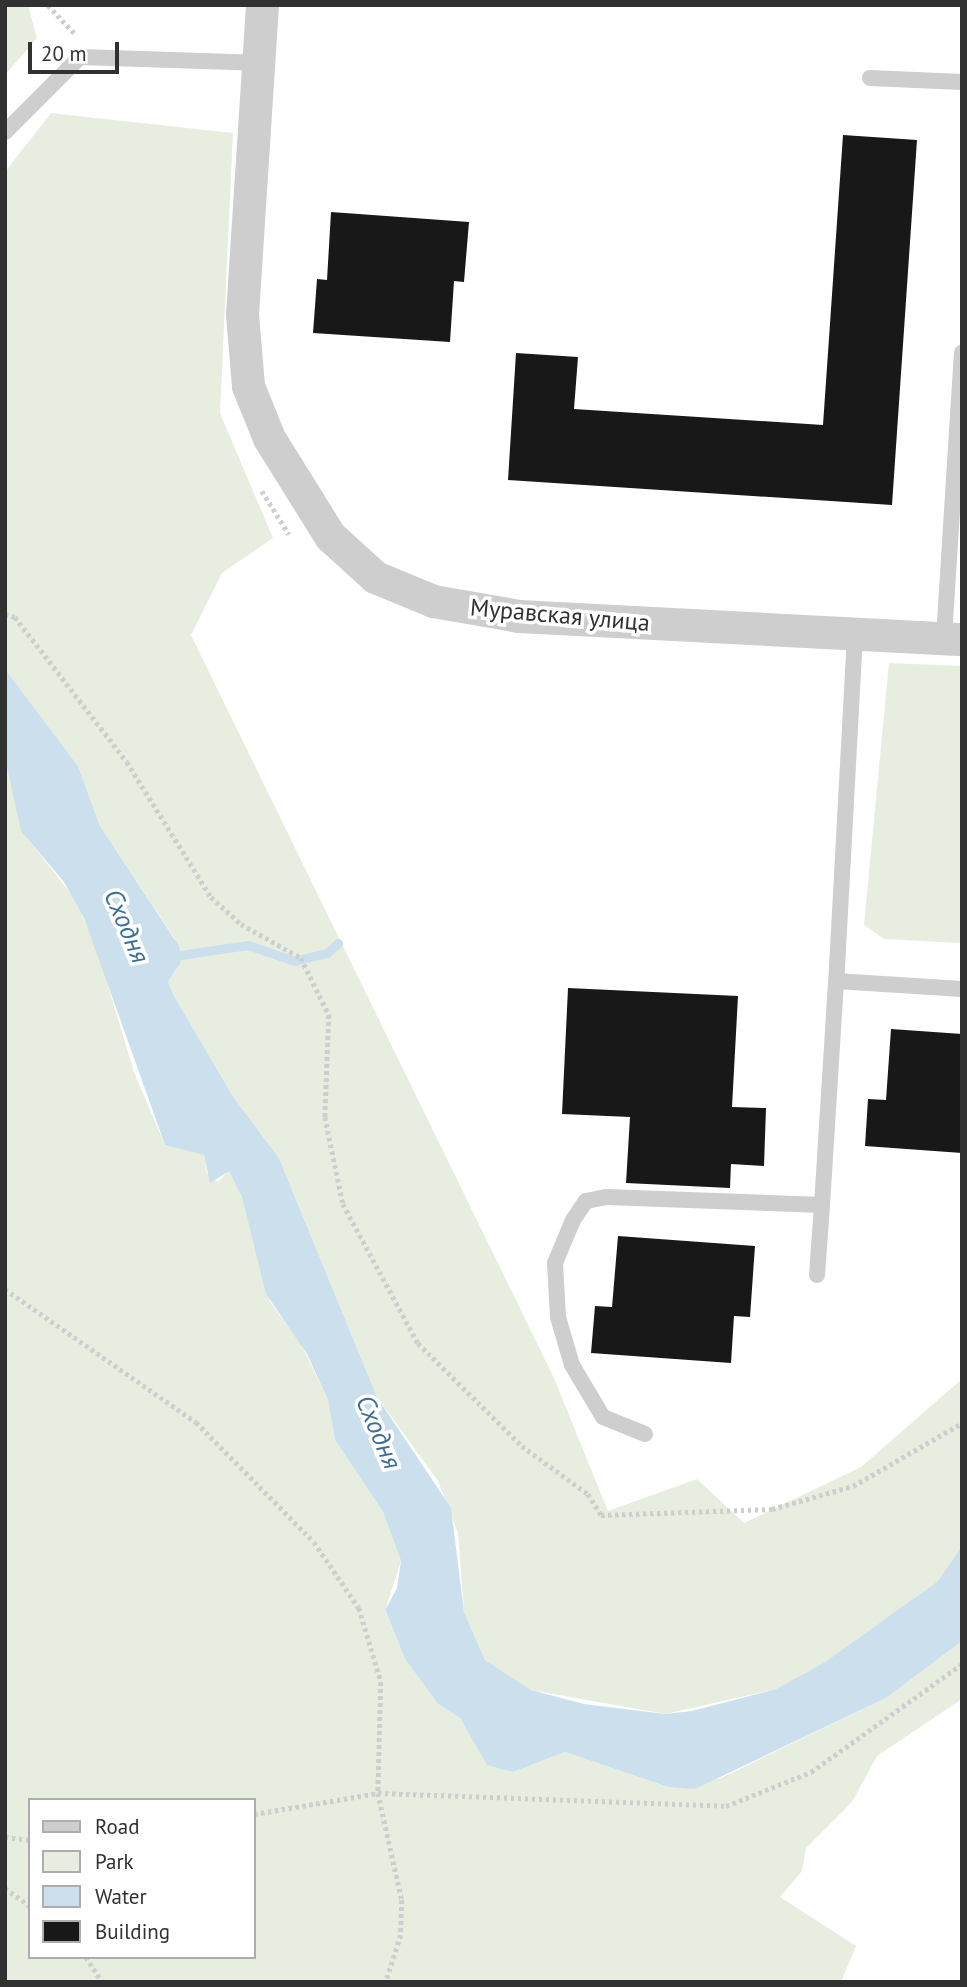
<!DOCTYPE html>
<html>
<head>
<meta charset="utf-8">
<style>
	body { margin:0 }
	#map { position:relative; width:967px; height:1987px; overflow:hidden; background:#fff; font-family:"PT Sans",sans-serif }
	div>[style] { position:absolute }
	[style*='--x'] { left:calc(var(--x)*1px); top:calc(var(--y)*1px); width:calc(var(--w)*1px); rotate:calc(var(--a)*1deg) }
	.green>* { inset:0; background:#e7eee0 }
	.water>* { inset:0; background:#ccdfed }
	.stream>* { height:9px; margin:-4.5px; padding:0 4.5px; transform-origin:4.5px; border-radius:4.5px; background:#ccdfed }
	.building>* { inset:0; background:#181818 }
	.path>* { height:4.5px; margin-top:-2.25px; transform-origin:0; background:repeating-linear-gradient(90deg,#cecece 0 3.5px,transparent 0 7px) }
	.lane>* { height:16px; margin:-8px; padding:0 8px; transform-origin:8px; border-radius:8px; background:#cecece }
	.street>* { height:33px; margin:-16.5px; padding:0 16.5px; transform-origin:16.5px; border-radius:16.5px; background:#cecece }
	span { translate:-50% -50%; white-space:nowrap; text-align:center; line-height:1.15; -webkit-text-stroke:7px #fff; paint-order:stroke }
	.street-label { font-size:24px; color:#313131 }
	.water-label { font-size:26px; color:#3d6f95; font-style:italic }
	.frame { position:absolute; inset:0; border:7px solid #313131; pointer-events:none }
	.legend { position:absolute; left:28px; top:1798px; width:228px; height:161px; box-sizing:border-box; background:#fff; border:2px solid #adadad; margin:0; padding:9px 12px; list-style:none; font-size:21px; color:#313131 }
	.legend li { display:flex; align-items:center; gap:14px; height:35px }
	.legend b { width:35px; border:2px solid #adadad }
	.scale { position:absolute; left:28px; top:42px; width:91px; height:32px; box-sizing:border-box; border:4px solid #313131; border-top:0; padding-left:9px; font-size:21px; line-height:24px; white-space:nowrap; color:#313131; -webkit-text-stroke:5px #fff; paint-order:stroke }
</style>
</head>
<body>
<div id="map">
	<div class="green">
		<i style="clip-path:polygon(5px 5px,28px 5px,37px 38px,5px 75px)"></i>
		<i style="clip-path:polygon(51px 113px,233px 133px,220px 413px,273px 538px,222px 573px,191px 635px,554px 1378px,608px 1511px,697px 1479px,744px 1523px,861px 1467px,962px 1379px,962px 1546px,938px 1581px,825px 1662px,776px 1689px,665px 1714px,531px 1690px,485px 1660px,464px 1612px,458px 1533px,438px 1481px,377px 1397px,279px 1158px,234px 1098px,174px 996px,168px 982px,177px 969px,175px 939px,100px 826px,78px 766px,5px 669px,5px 172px)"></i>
		<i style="clip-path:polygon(889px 663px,962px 666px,962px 943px,884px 939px,864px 925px)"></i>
		<i style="clip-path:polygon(evenodd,5px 758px,27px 838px,75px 899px,96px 946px,134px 1072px,165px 1145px,204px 1154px,207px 1173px,218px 1182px,229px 1170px,242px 1197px,270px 1302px,301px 1344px,328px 1400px,335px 1440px,383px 1512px,401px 1561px,385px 1611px,405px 1659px,438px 1704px,460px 1718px,487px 1764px,513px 1772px,565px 1752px,668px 1787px,721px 1778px,886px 1698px,962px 1641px,962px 1699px,877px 1756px,852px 1802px,806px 1848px,802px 1871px,780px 1897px,856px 1946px,841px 1982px,5px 1982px,5px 758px,30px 1800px,254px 1800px,254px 1957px,30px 1957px,30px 1800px)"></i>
	</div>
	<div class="water">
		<i style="clip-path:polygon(5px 669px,78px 766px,100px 826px,179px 946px,181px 962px,168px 982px,174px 996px,234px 1098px,279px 1158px,377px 1397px,451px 1508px,464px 1612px,485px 1660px,531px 1690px,584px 1704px,665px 1714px,692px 1711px,776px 1689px,825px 1662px,938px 1581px,962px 1546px,962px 1641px,886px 1698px,695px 1789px,668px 1787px,565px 1752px,513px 1772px,487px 1765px,460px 1718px,438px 1704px,405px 1659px,385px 1610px,397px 1588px,401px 1561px,383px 1512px,335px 1440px,328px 1400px,307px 1354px,266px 1294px,242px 1197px,229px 1171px,210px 1183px,204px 1155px,165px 1145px,84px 918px,64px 882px,21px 831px,5px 758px)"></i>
	</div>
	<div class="stream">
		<i style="--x:173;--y:956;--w:76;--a:-8.3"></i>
		<i style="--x:248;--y:945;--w:49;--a:19.2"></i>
		<i style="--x:294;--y:961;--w:34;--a:-14"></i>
		<i style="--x:327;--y:953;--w:15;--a:-42"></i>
	</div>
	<div class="building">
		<i style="clip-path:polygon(843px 135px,917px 140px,892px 505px,508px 480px,516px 353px,578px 357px,574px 409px,823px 425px)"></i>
		<i style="clip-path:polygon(331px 212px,469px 222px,464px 282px,454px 281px,450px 342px,313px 333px,317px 279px,327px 280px)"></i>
		<i style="clip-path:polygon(568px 988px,738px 996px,732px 1107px,766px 1108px,764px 1166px,731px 1164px,730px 1188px,626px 1183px,630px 1117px,562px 1114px)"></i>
		<i style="clip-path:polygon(891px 1029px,962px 1034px,962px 1153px,865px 1146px,868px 1099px,886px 1100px)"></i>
		<i style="clip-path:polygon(618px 1236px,755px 1246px,750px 1317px,734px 1316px,731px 1363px,591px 1353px,595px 1306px,612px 1307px)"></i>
	</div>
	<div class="path">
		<i style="--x:48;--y:5;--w:41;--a:47"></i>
		<i style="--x:262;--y:491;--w:51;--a:57.9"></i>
		<i style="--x:5;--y:614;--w:10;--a:17"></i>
		<i style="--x:15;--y:617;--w:183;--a:52.3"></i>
		<i style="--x:127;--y:762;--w:159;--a:58.1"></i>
		<i style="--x:211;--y:897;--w:40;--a:42"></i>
		<i style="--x:241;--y:924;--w:69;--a:29.5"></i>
		<i style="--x:301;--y:958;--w:64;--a:63.8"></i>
		<i style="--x:329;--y:1015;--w:102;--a:92.2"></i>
		<i style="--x:325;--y:1117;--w:89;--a:78.3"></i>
		<i style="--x:343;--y:1204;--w:158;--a:61.7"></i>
		<i style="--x:418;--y:1343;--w:146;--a:44.7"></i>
		<i style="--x:522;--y:1446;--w:82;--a:36"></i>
		<i style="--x:588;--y:1494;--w:25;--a:58"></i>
		<i style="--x:601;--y:1515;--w:171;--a:-2"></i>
		<i style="--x:772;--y:1509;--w:84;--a:-15.9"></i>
		<i style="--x:853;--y:1486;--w:126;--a:-30"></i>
		<i style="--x:5;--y:1289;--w:233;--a:34.9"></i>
		<i style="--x:196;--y:1422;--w:168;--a:45.5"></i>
		<i style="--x:314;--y:1542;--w:80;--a:55.7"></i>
		<i style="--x:359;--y:1608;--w:77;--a:73.4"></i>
		<i style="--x:381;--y:1682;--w:111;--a:91.5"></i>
		<i style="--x:378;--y:1793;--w:110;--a:77.4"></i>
		<i style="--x:402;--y:1900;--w:35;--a:92"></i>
		<i style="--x:401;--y:1935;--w:49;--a:107.7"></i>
		<i style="--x:254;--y:1814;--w:126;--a:-9.6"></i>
		<i style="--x:378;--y:1793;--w:348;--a:2.1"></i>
		<i style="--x:726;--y:1806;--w:92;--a:-21.8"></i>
		<i style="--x:811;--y:1772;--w:186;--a:-35.6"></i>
		<i style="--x:5;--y:1837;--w:25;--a:7"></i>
		<i style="--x:5;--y:1888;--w:31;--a:36"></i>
		<i style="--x:86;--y:1957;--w:30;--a:57"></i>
	</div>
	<div class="lane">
		<i style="--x:870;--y:78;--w:92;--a:2.5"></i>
		<i style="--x:5;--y:132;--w:106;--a:-45"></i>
		<i style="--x:80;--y:57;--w:179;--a:1.9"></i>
		<i style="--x:855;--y:635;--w:347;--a:93.1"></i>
		<i style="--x:836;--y:981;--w:126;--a:3.6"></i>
		<i style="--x:944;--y:638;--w:286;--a:-86.4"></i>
		<i style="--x:817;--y:1275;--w:70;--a:-85.9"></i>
		<i style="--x:645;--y:1434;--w:45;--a:-158"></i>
		<i style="--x:603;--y:1417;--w:61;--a:-120.8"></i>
		<i style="--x:572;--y:1365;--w:50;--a:-106.3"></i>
		<i style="--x:558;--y:1317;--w:54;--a:-93.2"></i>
		<i style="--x:555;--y:1263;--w:47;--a:-67.3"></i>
		<i style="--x:573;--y:1220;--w:23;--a:-56"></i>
		<i style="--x:586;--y:1201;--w:20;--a:-11"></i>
		<i style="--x:606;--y:1197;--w:216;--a:2.1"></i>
		<i style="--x:822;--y:1205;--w:224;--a:-86.4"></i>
	</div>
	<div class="street">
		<i style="--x:262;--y:5;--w:310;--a:93.7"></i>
		<i style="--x:242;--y:314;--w:72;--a:85.2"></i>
		<i style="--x:248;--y:386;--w:56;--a:68"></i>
		<i style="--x:269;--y:438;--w:115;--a:58.1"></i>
		<i style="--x:330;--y:536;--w:61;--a:42.3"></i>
		<i style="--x:375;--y:577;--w:63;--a:22.5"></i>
		<i style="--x:433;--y:601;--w:87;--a:9.9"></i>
		<i style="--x:519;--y:616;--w:444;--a:3"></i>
	</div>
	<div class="street-label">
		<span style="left:560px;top:615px;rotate:5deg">Муравская улица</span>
	</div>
	<div class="water-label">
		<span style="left:127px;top:926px;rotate:67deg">Сходня</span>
		<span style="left:379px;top:1432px;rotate:67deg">Сходня</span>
	</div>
	<div class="frame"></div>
	<ul class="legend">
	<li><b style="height:9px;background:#cecece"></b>Road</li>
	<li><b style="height:19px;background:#e7eee0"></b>Park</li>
	<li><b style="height:19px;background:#ccdfed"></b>Water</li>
	<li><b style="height:19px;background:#181818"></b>Building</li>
	</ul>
	<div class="scale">20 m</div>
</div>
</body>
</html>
